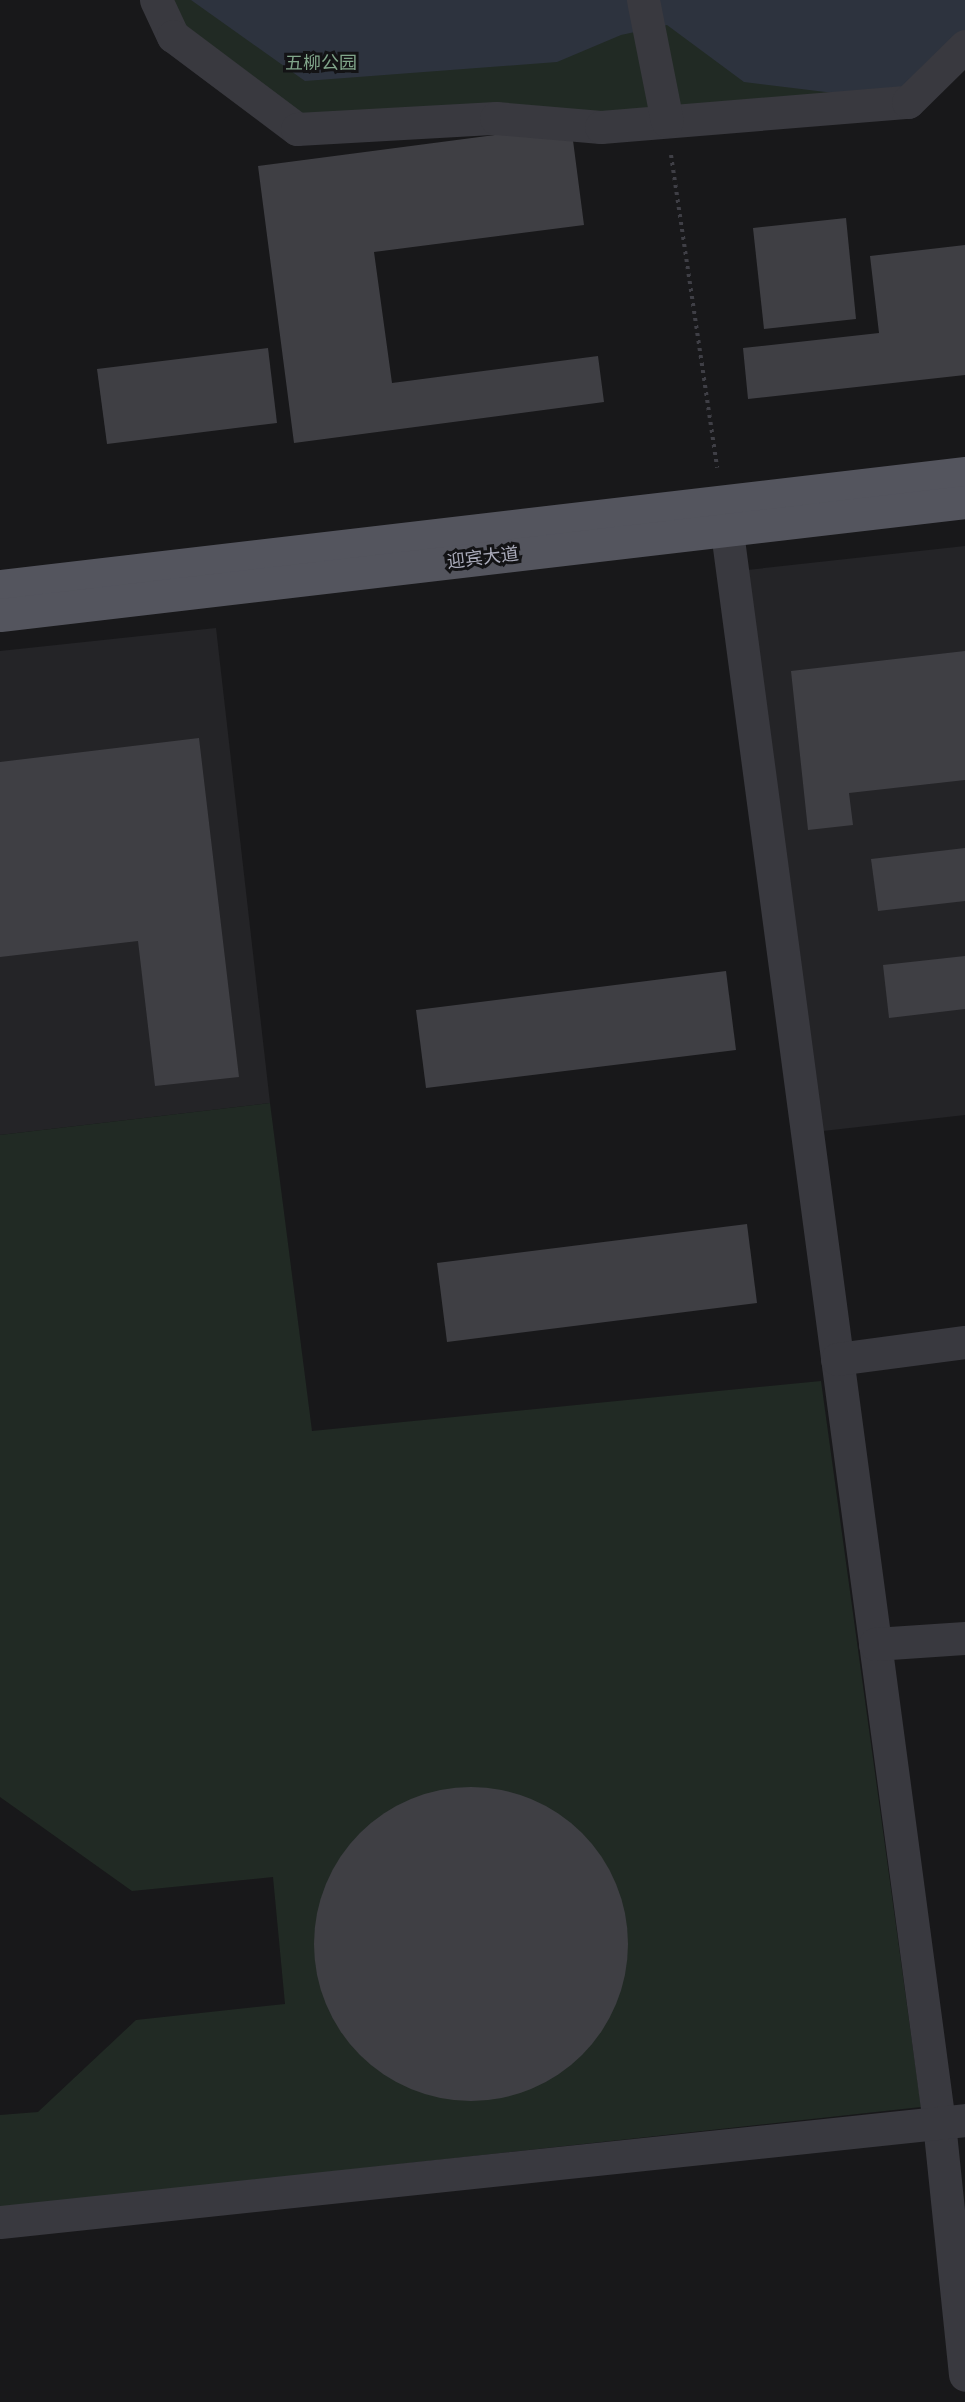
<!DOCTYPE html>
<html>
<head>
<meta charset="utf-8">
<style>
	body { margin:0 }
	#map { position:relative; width:965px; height:2402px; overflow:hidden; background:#18181a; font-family:"Sofia Sans Condensed","Noto Sans SC",sans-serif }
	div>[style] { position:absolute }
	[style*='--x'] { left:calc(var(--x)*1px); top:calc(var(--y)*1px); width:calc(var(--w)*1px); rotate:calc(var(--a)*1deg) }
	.built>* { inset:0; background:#242427 }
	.green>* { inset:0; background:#212a24 }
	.water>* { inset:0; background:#2d333e }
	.building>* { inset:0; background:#3f3f44 }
	.round { border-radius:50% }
	.path>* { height:4px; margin-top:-2px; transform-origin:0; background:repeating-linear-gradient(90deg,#3f3f46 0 3px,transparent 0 7.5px) }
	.minor>* { height:33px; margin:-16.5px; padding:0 16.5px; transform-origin:16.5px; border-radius:16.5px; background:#39393f }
	.major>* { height:33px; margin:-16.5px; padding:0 16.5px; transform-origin:16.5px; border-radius:16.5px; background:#54555e }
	span { translate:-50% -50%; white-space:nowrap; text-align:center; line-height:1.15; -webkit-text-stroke:6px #131315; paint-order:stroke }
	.park-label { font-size:18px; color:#80a58a }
	.street-label { font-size:18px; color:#aaabba }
</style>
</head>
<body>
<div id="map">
	<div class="built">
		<i style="clip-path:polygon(965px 546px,965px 1115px,823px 1131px,747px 570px)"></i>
		<i style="clip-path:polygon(216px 628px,270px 1103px,0 1135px,0 651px)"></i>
	</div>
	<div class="green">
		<i style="clip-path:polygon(156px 0,965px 0,908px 102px,297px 129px)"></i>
		<i style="clip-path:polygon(270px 1103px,312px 1431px,821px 1381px,921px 2107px,0 2208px,0 2115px,38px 2112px,136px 2020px,285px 2004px,273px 1877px,132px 1891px,0 1797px,0 1135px)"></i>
	</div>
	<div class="water">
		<i style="clip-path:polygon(191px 0,965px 0,965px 46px,908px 102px,744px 82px,667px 25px,621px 35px,557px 62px,305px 81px)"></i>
	</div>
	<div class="building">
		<i style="clip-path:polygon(571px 125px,584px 225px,374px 252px,392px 383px,598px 356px,604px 402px,294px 443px,258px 166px)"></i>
		<i style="clip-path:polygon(846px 218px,856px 319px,764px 329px,753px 228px)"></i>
		<i style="clip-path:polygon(965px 245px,965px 375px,748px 399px,743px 348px,879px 333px,870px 256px)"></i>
		<i style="clip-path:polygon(268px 348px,277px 423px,107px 444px,97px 369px)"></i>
		<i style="clip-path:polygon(965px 651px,965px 780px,849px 793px,853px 825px,808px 830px,791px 671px)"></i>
		<i style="clip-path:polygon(199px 738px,239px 1077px,155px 1086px,138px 941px,0 957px,0 762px)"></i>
		<i style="clip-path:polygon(965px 848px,965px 901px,878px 911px,871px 859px)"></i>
		<i style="clip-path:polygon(965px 956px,965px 1009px,889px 1018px,883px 965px)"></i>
		<i style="clip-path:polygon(726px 971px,736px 1050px,426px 1088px,416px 1010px)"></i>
		<i style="clip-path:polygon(747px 1224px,757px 1303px,447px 1342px,437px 1263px)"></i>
		<i class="round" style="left:314px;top:1787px;width:314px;height:314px"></i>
	</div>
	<div class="path">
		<i style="--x:671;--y:155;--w:316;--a:81.6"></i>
	</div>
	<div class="minor">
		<i style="--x:156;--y:0;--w:40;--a:65"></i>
		<i style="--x:173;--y:36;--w:155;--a:36.9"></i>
		<i style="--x:297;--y:129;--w:199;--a:-3.2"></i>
		<i style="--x:496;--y:118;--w:105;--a:4.9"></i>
		<i style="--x:601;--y:127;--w:308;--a:-4.7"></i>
		<i style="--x:908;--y:102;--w:80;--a:-44.5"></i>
		<i style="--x:643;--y:0;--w:123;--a:78.8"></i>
		<i style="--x:723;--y:502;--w:1635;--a:82.41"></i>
		<i style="--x:939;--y:2123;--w:253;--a:84.1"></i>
		<i style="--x:837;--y:1359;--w:129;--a:-7.6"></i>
		<i style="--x:875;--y:1644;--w:90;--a:-3.8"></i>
		<i style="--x:0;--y:2222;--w:970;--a:-6.03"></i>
	</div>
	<div class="major">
		<i style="--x:0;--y:586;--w:972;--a:-6.68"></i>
		<i style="--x:0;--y:615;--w:972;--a:-6.68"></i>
	</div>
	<div class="park-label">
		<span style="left:321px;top:64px">五柳公园</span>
	</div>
	<div class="street-label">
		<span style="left:483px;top:559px;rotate:-7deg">迎宾大道</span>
	</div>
</div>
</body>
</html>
